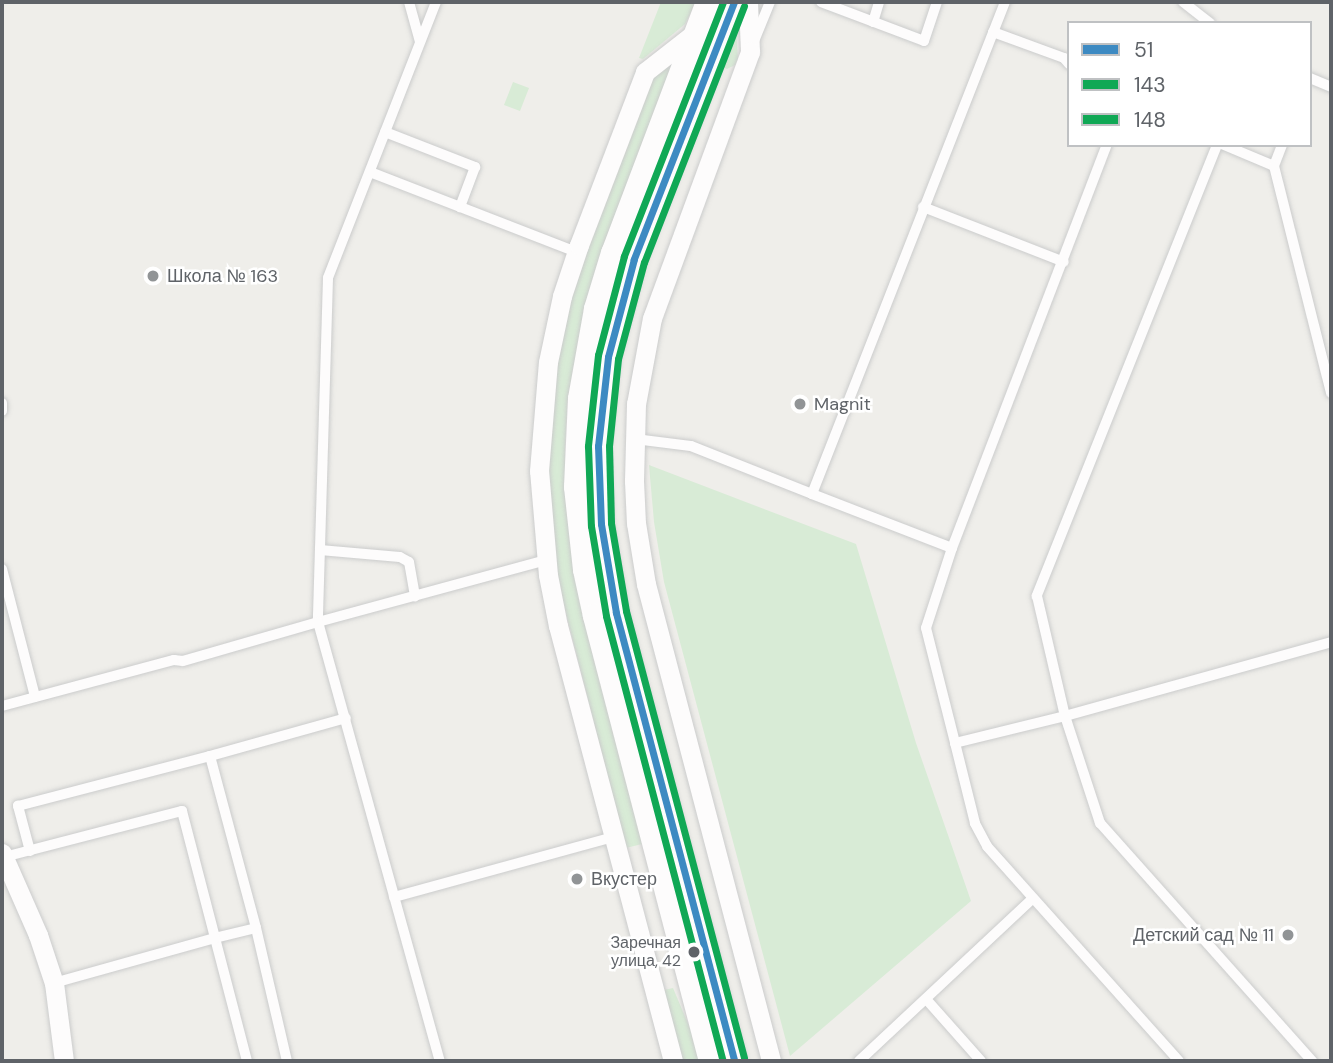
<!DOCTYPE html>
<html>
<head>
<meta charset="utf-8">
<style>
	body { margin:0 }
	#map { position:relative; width:1333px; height:1063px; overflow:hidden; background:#efeeea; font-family:"DM Sans",sans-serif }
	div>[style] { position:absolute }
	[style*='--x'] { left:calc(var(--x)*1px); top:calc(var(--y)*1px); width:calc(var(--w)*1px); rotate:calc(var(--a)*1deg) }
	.green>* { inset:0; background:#d8ebd6 }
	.roads { filter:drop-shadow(0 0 2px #cbcccc) drop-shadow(0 0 2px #cbcccc) }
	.service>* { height:10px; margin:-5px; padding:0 5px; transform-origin:5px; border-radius:5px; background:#fdfcfc }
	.minor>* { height:19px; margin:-9.5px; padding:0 9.5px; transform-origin:9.5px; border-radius:9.5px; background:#fdfcfc }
	.tertiary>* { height:24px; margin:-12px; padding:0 12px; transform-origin:12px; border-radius:12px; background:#fdfcfc }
	.bus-1>* { height:7px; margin:-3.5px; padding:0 3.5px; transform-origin:3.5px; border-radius:3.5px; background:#3d8ac2 }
	.bus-2>* { height:7px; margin:-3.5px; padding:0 3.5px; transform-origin:3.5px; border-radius:3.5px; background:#10a855 }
	.bus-3>* { height:7px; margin:-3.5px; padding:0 3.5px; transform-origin:3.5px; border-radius:3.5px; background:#10a855 }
	.dots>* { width:19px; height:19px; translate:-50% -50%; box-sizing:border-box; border:4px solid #fff; border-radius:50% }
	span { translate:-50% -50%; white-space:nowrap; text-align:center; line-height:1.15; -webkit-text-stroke:5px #fff; paint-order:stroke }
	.bus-label { font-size:16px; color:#5f6368 }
	.right { translate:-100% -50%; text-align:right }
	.poi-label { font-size:18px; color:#5f6368 }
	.left { translate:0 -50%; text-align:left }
	.frame { position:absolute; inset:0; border:4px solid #5f6368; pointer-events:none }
	.legend { position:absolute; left:1067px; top:21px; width:245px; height:126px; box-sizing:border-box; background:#fff; border:2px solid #bfc1c3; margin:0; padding:9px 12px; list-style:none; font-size:21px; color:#5f6368 }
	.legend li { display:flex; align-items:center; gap:14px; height:35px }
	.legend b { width:35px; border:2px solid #bfc1c3 }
</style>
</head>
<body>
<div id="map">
	<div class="green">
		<i style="clip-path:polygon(661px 2px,696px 2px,685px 24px,643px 59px,639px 58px)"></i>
		<i style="clip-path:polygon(736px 29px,738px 59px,735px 65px,727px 69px,720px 66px)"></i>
		<i style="clip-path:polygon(670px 62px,673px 63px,586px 306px,568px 397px,565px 447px,565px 487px,642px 844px,626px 848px,556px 574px,548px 487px,551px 396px,567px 303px,649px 81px)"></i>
		<i style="clip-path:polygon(513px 82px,529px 88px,520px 111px,504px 105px)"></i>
		<i style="clip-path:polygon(649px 465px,856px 544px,916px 743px,971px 901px,790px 1056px,664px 582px,654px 522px)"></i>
		<i style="clip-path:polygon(673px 988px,692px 1033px,700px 1061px,683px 1061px,664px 990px)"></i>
	</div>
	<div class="roads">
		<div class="service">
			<i style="--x:409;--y:2;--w:41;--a:74.6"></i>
			<i style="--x:436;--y:2;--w:296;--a:111.4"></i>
			<i style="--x:328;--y:278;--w:344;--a:91.7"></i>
			<i style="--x:318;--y:622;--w:236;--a:-15.2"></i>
			<i style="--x:821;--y:2;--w:110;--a:20.7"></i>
			<i style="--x:924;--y:41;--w:41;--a:-71.6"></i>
			<i style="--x:1183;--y:2;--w:34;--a:38"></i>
			<i style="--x:873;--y:22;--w:21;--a:-73"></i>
			<i style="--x:993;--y:32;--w:76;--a:20.1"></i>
			<i style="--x:1064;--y:58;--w:8;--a:50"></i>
			<i style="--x:754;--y:41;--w:42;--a:-67.7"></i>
			<i style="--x:1310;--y:78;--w:23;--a:23"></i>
			<i style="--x:385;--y:132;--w:97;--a:21.3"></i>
			<i style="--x:475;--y:167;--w:43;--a:110.6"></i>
			<i style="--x:1217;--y:145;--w:486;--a:111.8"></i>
			<i style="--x:1037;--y:596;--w:123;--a:76.9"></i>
			<i style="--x:1065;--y:716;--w:276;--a:-15.5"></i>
			<i style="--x:1224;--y:145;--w:54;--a:22.8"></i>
			<i style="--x:1282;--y:145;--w:22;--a:111"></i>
			<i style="--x:1274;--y:166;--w:234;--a:75.9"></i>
			<i style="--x:370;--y:172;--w:221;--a:21.2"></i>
			<i style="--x:923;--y:207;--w:151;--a:21.3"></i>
			<i style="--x:2;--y:403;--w:8;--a:90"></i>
			<i style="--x:635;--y:439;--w:56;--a:7.1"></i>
			<i style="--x:691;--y:446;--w:130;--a:21.6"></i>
			<i style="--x:812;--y:494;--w:529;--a:-68.58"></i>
			<i style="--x:812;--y:494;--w:150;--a:21.1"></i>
			<i style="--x:952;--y:548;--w:84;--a:108"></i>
			<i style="--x:926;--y:628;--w:119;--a:75.8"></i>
			<i style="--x:952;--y:548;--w:432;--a:-69"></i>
			<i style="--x:320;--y:550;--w:80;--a:5"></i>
			<i style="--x:400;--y:557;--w:10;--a:29"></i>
			<i style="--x:409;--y:562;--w:35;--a:80"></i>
			<i style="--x:2;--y:569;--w:132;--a:75.5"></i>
			<i style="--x:2;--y:706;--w:178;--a:-15"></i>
			<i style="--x:174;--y:660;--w:9;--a:6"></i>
			<i style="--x:183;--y:661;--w:141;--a:-16.1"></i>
			<i style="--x:318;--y:622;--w:456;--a:74.5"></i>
			<i style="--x:210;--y:756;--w:141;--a:-15.6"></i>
			<i style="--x:30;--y:851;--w:47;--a:-104.9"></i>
			<i style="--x:18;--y:806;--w:198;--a:-14.6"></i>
			<i style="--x:210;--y:756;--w:178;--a:75"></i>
			<i style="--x:256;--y:928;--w:42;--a:166.3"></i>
			<i style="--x:215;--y:938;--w:127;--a:75.4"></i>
			<i style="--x:4;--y:857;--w:184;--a:-14.5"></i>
			<i style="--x:182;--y:811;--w:131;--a:75.4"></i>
			<i style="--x:215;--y:938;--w:167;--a:164.4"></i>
			<i style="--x:394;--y:897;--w:228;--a:-15.3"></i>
			<i style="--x:256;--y:928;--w:137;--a:76.9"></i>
			<i style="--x:926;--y:999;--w:83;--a:48.4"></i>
			<i style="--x:859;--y:1061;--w:238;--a:-43.1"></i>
			<i style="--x:1179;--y:1061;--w:288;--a:-131.8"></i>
			<i style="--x:987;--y:846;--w:26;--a:-118"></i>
			<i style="--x:975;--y:823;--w:82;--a:-104"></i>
			<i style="--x:955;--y:743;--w:113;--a:-13.8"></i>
			<i style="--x:1065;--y:716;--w:113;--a:71.9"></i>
			<i style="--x:1100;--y:823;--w:319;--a:48.3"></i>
		</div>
		<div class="minor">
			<i style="--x:748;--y:2;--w:50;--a:87.7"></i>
			<i style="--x:750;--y:52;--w:283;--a:110.2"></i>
			<i style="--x:652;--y:318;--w:87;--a:100.5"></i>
			<i style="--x:636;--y:404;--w:77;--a:91.5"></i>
			<i style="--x:634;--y:481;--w:42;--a:87.3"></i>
			<i style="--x:636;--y:523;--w:62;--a:80.7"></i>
			<i style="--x:646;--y:584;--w:493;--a:75.3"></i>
			<i style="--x:2;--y:853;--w:90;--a:66.3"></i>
			<i style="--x:38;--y:935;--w:51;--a:71.6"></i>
			<i style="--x:54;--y:983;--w:79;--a:82.7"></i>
			<i style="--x:673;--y:1061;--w:450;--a:-104.8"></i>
			<i style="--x:558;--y:626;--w:52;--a:-101.1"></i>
			<i style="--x:548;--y:575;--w:104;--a:-94.9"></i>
			<i style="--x:539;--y:471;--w:109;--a:-85.3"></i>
			<i style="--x:548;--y:362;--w:67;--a:-78"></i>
			<i style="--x:562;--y:296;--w:54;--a:-71.6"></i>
			<i style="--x:579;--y:245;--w:185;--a:-69.1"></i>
			<i style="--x:645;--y:72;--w:65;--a:-38.1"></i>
		</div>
		<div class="tertiary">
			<i style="--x:708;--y:2;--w:268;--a:110.7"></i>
			<i style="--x:613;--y:253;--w:59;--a:106.9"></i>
			<i style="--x:596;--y:309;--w:91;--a:100.1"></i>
			<i style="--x:580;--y:399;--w:88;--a:92.6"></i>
			<i style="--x:576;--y:487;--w:83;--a:83.8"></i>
			<i style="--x:585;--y:570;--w:47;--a:77.7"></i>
			<i style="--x:595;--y:616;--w:460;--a:75.4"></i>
			<i style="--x:734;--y:2;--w:276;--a:111.3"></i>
			<i style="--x:634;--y:259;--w:101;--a:104.9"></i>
			<i style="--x:608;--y:357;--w:90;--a:96.4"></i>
			<i style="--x:598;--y:446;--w:78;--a:87.8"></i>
			<i style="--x:601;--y:524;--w:90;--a:80.4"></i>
			<i style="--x:616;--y:613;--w:463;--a:75.2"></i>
		</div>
	</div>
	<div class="bus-1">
		<i style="--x:734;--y:2;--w:276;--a:111.3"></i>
		<i style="--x:634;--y:259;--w:101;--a:104.9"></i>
		<i style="--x:608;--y:357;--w:90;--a:96.4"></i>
		<i style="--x:598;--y:446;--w:78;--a:87.8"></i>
		<i style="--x:601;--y:524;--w:90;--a:80.4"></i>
		<i style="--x:616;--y:613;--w:463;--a:75.2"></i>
	</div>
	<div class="bus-2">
		<i style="--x:723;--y:2;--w:273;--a:111.3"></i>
		<i style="--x:624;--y:256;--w:102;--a:104.7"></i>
		<i style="--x:598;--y:355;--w:92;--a:96.3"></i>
		<i style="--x:588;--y:446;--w:80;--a:87.9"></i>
		<i style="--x:591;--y:526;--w:91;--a:80.5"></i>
		<i style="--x:606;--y:616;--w:460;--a:75.3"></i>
	</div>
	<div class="bus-3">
		<i style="--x:744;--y:6;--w:275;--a:111.3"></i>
		<i style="--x:644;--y:262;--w:100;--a:105"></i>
		<i style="--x:618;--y:359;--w:87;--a:95.9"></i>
		<i style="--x:609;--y:446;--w:77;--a:88.5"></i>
		<i style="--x:611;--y:523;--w:89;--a:80.3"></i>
		<i style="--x:626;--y:611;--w:462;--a:75.2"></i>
	</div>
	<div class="dots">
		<i style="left:153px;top:276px;background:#919496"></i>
		<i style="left:800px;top:404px;background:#919496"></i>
		<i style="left:577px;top:879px;background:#919496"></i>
		<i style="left:1288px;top:935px;background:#919496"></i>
		<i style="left:694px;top:952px;background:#5f6368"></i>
	</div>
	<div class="bus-label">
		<span class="right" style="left:681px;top:952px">Заречная<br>улица, 42</span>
	</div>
	<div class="poi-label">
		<span class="left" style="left:167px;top:276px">Школа № 163</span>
		<span class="left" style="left:814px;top:404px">Magnit</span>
		<span class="left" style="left:591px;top:879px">Вкустер</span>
		<span class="right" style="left:1274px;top:935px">Детский сад № 11</span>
	</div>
	<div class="frame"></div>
	<ul class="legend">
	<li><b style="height:9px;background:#3d8ac2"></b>51</li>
	<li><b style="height:9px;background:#10a855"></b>143</li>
	<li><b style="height:9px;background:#10a855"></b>148</li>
	</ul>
</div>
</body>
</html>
